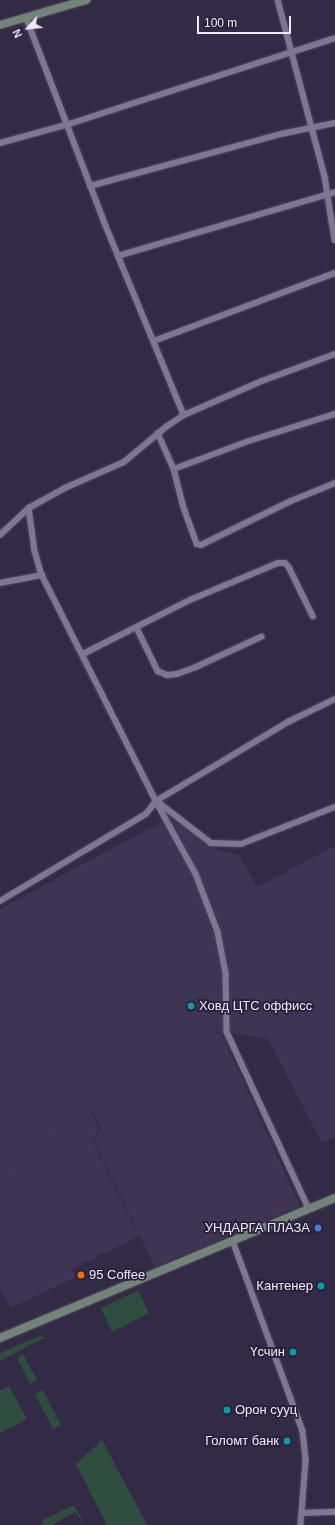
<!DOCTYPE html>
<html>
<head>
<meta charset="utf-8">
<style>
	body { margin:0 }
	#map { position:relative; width:335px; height:1525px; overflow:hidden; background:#332b45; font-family:Helvetica,sans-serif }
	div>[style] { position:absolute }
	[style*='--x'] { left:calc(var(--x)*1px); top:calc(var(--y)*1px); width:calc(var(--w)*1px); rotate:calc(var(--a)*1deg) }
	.built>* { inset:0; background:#3f3453 }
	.green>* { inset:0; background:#2f4d3e }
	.roads { filter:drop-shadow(0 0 1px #4e475d) drop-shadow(0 0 1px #4e475d) }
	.street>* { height:5.5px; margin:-2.75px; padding:0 2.75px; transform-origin:2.75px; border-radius:2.75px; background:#7f7694 }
	.secondary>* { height:8px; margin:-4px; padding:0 4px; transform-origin:4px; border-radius:4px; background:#718477 }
	.dots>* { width:11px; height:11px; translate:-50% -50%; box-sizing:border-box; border:2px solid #29213a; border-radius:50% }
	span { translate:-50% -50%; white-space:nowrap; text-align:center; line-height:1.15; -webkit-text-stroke:3.5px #29213a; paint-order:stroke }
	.poi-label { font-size:13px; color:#eeeafb }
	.left { translate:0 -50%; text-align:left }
	.right { translate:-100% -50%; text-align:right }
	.north { position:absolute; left:8px; top:8px; width:40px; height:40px; -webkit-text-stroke:3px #29213a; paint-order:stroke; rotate:243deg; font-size:11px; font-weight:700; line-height:16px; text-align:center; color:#eeeafb }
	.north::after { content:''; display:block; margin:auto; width:14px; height:18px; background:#eeeafb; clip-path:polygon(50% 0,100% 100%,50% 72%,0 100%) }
	.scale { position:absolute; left:197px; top:16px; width:94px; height:18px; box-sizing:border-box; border:2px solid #eeeafb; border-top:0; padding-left:5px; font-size:12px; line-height:14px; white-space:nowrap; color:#eeeafb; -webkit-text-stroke:3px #29213a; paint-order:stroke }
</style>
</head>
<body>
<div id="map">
	<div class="built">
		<i style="clip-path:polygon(174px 815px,211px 848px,239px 855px,257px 887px,335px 846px,335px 1137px,322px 1143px,268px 1039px,220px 1031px,300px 1206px,155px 1267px,93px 1140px,101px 1129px,93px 1113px,20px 1149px,92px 1114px,99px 1129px,92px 1140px,139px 1236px,72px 1269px,76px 1277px,10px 1308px,0 1288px,0 1181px,18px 1171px,0 1180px,0 909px)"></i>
	</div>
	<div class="green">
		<i style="clip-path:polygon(138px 1291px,149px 1313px,112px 1332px,101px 1308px)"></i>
		<i style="clip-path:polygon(40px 1336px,44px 1338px,0 1361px,0 1353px)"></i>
		<i style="clip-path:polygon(23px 1354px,37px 1380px,30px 1384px,17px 1358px)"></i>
		<i style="clip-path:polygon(9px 1386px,27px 1419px,0 1433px,0 1391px)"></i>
		<i style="clip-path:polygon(43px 1390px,61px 1425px,53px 1429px,35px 1394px)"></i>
		<i style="clip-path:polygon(102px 1440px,147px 1525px,107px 1525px,76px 1464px)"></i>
		<i style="clip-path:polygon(74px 1505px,85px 1525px,75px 1512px,52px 1525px,44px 1525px,42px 1520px)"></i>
	</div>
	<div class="roads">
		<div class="street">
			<i style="--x:278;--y:0;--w:183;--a:75.1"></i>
			<i style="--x:325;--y:177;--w:64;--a:81"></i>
			<i style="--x:27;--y:19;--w:216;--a:69.1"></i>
			<i style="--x:104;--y:221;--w:210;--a:67.6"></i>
			<i style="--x:0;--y:143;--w:68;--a:-15.3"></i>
			<i style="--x:66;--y:125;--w:283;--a:-17.9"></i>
			<i style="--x:90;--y:186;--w:198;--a:-15.2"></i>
			<i style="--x:281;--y:134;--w:55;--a:-11.5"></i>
			<i style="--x:118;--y:256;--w:226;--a:-16.4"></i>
			<i style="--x:154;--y:341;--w:193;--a:-20.6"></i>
			<i style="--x:158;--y:433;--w:39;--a:66"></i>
			<i style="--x:174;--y:469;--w:80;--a:-20.5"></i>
			<i style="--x:249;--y:441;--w:90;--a:-17.4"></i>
			<i style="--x:174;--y:469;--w:40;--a:75.6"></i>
			<i style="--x:184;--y:508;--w:38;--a:70"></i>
			<i style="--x:197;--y:544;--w:4;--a:14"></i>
			<i style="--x:201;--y:545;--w:100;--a:-26.1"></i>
			<i style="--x:291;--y:501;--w:48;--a:-22.2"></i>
			<i style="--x:29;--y:508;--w:43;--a:82.1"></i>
			<i style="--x:35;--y:551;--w:25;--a:74"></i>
			<i style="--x:42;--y:575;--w:253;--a:63.2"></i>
			<i style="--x:156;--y:801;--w:83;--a:61.3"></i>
			<i style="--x:196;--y:874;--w:62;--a:69.2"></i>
			<i style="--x:218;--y:932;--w:42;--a:79"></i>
			<i style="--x:226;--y:973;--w:59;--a:89"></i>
			<i style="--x:227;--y:1032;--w:195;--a:65.1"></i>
			<i style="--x:0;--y:535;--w:40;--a:-43"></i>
			<i style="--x:29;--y:508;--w:41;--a:-29.1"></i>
			<i style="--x:65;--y:488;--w:64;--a:-23.8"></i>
			<i style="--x:124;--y:462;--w:55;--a:-39.8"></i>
			<i style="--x:166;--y:427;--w:22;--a:-34"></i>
			<i style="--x:184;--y:415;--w:85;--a:-23.6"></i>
			<i style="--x:262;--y:381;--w:78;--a:-20.3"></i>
			<i style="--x:0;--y:583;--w:43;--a:-10.8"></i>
			<i style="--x:137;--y:628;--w:48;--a:64"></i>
			<i style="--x:158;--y:671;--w:10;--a:24"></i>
			<i style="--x:167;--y:675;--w:10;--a:-6"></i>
			<i style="--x:177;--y:674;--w:20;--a:-20"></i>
			<i style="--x:196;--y:667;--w:72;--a:-24.8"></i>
			<i style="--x:83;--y:654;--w:120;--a:-26.8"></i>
			<i style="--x:190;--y:600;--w:95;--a:-22.8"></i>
			<i style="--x:278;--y:563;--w:7;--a:0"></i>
			<i style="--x:285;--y:563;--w:6;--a:45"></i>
			<i style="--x:289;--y:567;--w:55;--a:63.9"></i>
			<i style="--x:158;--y:802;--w:67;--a:37.7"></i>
			<i style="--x:211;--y:843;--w:30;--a:2"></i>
			<i style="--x:241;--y:844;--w:101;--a:-21.5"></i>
			<i style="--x:0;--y:901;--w:170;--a:-30.8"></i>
			<i style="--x:146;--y:814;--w:16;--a:-52"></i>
			<i style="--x:156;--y:801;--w:154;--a:-30.9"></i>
			<i style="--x:288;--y:722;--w:52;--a:-26.1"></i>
			<i style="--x:233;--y:1241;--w:202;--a:69.8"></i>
			<i style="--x:303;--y:1431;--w:30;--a:84"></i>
			<i style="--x:306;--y:1461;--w:64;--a:94.5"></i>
			<i style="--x:302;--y:1513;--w:33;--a:-2"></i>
		</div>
		<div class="secondary">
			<i style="--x:0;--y:25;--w:90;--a:-16.2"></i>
			<i style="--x:0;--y:1338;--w:363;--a:-22.7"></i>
		</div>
	</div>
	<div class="dots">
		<i style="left:191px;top:1006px;background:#0f9aa8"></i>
		<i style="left:318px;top:1228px;background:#3f7fe0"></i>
		<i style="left:81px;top:1275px;background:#e8710a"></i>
		<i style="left:321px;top:1286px;background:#0f9aa8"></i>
		<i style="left:293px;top:1352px;background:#0f9aa8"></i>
		<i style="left:227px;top:1410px;background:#0f9aa8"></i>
		<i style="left:287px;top:1441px;background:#0f9aa8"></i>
	</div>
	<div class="poi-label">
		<span class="left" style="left:199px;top:1006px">Ховд ЦТС оффисс</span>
		<span class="right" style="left:310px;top:1228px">УНДАРГА ПЛАЗА</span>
		<span class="left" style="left:89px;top:1275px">95 Coffee</span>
		<span class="right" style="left:313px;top:1286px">Кантенер</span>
		<span class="right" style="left:285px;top:1352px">Үсчин</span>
		<span class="left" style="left:235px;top:1410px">Орон сууц</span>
		<span class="right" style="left:279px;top:1441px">Голомт банк</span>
	</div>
	<div class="north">N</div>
	<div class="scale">100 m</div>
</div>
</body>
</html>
